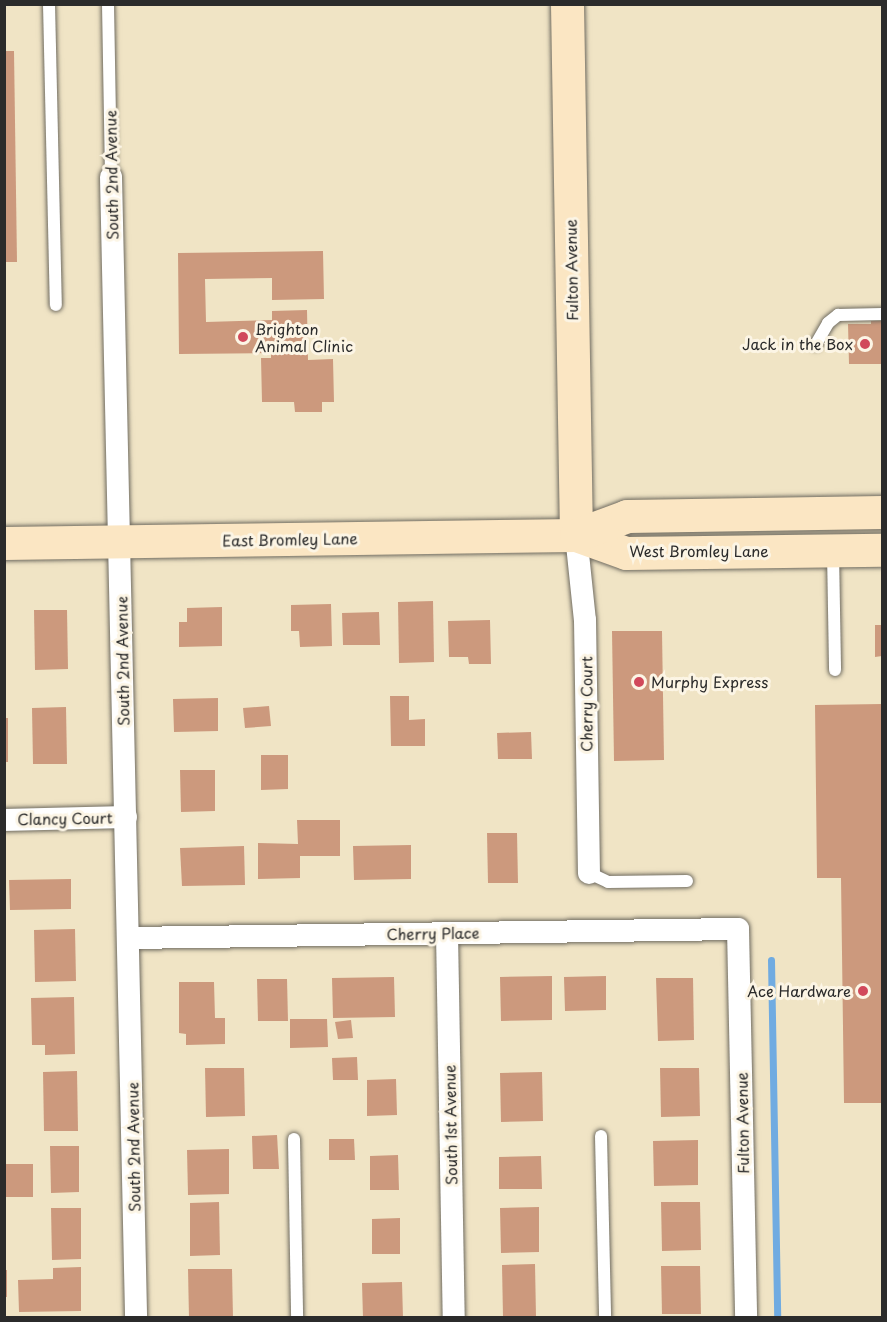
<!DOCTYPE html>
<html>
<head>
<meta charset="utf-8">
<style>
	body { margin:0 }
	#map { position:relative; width:887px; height:1322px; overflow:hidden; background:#f0e4c5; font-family:"Playpen Sans",sans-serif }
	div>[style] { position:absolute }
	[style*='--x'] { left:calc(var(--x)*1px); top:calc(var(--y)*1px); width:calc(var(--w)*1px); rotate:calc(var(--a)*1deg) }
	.stream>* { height:7px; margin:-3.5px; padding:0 3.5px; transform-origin:3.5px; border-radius:3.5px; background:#70abe1 }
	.building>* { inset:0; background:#cc997d }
	.roads { filter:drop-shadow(0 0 2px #706c61) drop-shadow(0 0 2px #706c61) }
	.lane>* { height:12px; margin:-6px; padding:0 6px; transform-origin:6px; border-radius:6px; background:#fff }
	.street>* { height:22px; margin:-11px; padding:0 11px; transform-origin:11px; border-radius:11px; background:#fff }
	.secondary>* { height:33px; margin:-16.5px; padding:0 16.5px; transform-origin:16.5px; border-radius:16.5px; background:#fbe6c3 }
	.dots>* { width:16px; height:16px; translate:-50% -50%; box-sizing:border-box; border:3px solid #fcf5e5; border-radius:50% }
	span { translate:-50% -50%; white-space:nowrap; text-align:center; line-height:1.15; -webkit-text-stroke:6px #fcf5e5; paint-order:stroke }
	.street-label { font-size:15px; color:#2b2b2b }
	.poi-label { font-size:15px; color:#2b2b2b }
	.left { translate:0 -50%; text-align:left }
	.right { translate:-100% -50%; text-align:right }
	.frame { position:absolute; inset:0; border:6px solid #2b2b2b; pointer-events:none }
</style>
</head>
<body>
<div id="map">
	<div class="stream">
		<i style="--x:771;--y:960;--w:358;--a:89"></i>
	</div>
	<div class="building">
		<i style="clip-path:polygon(4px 51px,14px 51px,17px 262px,4px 262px)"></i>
		<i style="clip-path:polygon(323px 251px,324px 299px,272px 300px,272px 278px,205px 279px,206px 322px,272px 320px,272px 311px,307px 310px,308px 360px,333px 359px,334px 402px,322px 402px,322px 412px,295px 412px,294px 402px,262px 402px,261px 358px,271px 358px,271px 353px,179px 354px,178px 253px)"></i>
		<i style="clip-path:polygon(871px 321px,882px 321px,882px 364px,849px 364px,848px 324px,871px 324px)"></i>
		<i style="clip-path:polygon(433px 601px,434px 662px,399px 663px,398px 602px)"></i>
		<i style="clip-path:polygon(331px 604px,332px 646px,300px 647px,299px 631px,291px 631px,291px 605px)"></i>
		<i style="clip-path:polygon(222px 607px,222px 646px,179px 647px,179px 622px,187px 622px,187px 608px)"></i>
		<i style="clip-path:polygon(34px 610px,67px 610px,68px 669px,35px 670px)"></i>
		<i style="clip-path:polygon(379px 612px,380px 645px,343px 645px,342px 613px)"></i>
		<i style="clip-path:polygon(490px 620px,491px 664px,469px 664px,468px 657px,449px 657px,448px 621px)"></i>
		<i style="clip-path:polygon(875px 625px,882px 625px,882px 656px,875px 657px)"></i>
		<i style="clip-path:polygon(612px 631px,662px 631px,664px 760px,614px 761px)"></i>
		<i style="clip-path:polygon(390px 696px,409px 696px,409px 720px,425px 719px,425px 746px,391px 746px)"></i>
		<i style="clip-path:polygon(218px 698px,218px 731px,174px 732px,173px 699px)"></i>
		<i style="clip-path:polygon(882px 704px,882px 1103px,844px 1103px,841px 878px,817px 878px,815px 705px)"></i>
		<i style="clip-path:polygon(269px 706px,271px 726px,245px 728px,243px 708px)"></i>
		<i style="clip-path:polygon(66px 707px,67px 764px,33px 764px,32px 708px)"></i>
		<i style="clip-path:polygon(4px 718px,8px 718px,8px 762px,4px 762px)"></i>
		<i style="clip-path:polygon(531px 732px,532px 759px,498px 759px,497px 733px)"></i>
		<i style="clip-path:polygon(261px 755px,288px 755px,288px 789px,261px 790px)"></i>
		<i style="clip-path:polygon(180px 770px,215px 770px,215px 811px,181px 812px)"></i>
		<i style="clip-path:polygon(297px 820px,340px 820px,340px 856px,300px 856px,300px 878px,258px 879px,258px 843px,298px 844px)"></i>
		<i style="clip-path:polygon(487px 833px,517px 833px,518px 883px,488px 883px)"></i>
		<i style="clip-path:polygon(411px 845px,411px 879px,354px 880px,353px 846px)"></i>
		<i style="clip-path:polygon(244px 846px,245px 885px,182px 886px,180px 848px)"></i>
		<i style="clip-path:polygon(71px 879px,71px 909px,10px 910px,9px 880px)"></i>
		<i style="clip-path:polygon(75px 929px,76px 981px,35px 982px,34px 930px)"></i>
		<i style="clip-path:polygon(552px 976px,552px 1020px,501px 1021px,500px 977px)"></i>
		<i style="clip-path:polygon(606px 976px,606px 1010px,565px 1011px,564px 977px)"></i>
		<i style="clip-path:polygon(394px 977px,395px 1017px,333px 1018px,332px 978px)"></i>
		<i style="clip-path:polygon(656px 978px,693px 978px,694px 1040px,658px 1041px)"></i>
		<i style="clip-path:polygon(257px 979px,287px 979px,288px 1021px,258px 1021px)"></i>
		<i style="clip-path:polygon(179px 982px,214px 982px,215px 1018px,225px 1018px,225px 1044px,186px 1045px,186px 1034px,179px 1033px)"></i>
		<i style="clip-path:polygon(74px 997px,75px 1054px,45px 1055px,45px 1045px,32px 1045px,31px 998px)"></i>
		<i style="clip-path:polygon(290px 1019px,327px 1019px,328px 1047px,290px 1048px)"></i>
		<i style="clip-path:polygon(351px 1020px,353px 1038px,338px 1039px,335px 1022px)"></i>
		<i style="clip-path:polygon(357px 1057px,358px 1080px,333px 1080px,332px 1058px)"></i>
		<i style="clip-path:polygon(205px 1068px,244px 1068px,245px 1116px,206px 1117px)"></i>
		<i style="clip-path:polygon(660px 1068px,699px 1068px,700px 1116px,661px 1117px)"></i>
		<i style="clip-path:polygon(77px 1071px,78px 1131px,44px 1131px,43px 1072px)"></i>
		<i style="clip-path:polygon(542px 1072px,543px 1121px,501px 1122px,500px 1073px)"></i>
		<i style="clip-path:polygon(396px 1079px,397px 1115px,367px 1116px,367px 1080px)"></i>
		<i style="clip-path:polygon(277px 1135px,279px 1169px,253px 1169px,252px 1136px)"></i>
		<i style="clip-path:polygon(329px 1139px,354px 1139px,355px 1160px,329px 1160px)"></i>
		<i style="clip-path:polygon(698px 1140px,698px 1185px,654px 1186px,653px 1141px)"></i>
		<i style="clip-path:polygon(50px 1146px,79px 1146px,79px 1192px,51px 1193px)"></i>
		<i style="clip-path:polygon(229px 1149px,229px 1194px,188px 1195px,187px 1150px)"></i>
		<i style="clip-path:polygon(398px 1155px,399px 1190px,370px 1190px,370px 1156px)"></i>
		<i style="clip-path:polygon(541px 1156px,542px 1189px,499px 1189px,499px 1157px)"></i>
		<i style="clip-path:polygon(4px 1164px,33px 1164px,33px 1197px,4px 1197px)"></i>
		<i style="clip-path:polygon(219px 1202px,220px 1255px,190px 1256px,190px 1203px)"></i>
		<i style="clip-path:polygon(661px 1202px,700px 1202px,701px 1250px,662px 1251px)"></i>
		<i style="clip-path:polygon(539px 1207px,539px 1252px,501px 1253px,500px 1208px)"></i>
		<i style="clip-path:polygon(51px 1208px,81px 1208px,81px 1259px,52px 1260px)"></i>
		<i style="clip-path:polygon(400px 1218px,400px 1254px,372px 1254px,372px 1219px)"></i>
		<i style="clip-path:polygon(535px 1264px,536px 1317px,503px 1317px,502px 1265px)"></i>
		<i style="clip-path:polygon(661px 1266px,700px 1266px,701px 1314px,662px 1314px)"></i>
		<i style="clip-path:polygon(81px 1267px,81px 1311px,19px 1312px,18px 1280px,53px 1279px,53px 1268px)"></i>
		<i style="clip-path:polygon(188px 1269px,232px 1269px,233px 1318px,189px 1318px)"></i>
		<i style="clip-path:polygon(4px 1270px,7px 1270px,7px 1297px,4px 1297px)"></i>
		<i style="clip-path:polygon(402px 1282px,403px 1318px,363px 1318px,362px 1283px)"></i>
	</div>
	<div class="roads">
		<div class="lane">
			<i style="--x:49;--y:4;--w:301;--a:88.7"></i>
			<i style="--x:108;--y:4;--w:173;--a:89"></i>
			<i style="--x:816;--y:344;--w:24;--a:-60"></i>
			<i style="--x:828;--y:323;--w:13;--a:-39"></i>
			<i style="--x:838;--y:315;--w:44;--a:-1.3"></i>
			<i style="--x:833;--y:552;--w:118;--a:89"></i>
			<i style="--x:589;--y:873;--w:21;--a:25"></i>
			<i style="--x:608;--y:882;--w:79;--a:-0.7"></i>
			<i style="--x:601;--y:1136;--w:182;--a:88.7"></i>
			<i style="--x:294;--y:1139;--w:179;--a:89"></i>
		</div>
		<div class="street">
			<i style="--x:111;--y:177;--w:1141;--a:88.74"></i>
			<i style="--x:576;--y:535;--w:85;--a:84"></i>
			<i style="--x:585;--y:620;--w:253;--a:89.1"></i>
			<i style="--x:4;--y:820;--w:122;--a:-1.4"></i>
			<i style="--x:447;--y:933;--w:385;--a:89"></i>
			<i style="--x:129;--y:938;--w:609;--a:-0.85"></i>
			<i style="--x:738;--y:929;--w:389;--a:88.8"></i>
		</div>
		<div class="secondary">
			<i style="--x:567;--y:4;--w:531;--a:89.03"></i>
			<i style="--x:576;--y:535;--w:53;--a:19.8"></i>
			<i style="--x:626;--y:553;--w:256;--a:-0.7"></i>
			<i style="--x:4;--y:543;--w:572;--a:-0.8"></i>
			<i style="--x:576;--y:535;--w:54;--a:-20.4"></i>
			<i style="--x:627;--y:516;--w:255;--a:-0.9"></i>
		</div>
	</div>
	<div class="dots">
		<i style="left:243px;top:337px;background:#d1495b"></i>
		<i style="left:865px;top:344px;background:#d1495b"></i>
		<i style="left:639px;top:682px;background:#d1495b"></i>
		<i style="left:863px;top:991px;background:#d1495b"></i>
	</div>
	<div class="street-label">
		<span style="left:111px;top:175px;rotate:-91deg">South 2nd Avenue</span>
		<span style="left:571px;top:270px;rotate:-91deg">Fulton Avenue</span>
		<span style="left:290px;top:539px;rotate:-1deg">East Bromley Lane</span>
		<span style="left:699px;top:551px">West Bromley Lane</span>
		<span style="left:122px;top:661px;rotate:-91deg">South 2nd Avenue</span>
		<span style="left:586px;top:704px;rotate:-90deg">Cherry Court</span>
		<span style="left:65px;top:818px;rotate:-1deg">Clancy Court</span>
		<span style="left:433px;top:933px;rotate:-1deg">Cherry Place</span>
		<span style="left:742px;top:1123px;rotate:-91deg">Fulton Avenue</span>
		<span style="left:450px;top:1125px;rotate:-91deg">South 1st Avenue</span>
		<span style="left:133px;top:1147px;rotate:-91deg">South 2nd Avenue</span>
	</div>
	<div class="poi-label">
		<span class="left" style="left:255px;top:337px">Brighton<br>Animal Clinic</span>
		<span class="right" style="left:853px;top:344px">Jack in the Box</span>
		<span class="left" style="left:651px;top:682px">Murphy Express</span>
		<span class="right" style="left:851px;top:991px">Ace Hardware</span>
	</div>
	<div class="frame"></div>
</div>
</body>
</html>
